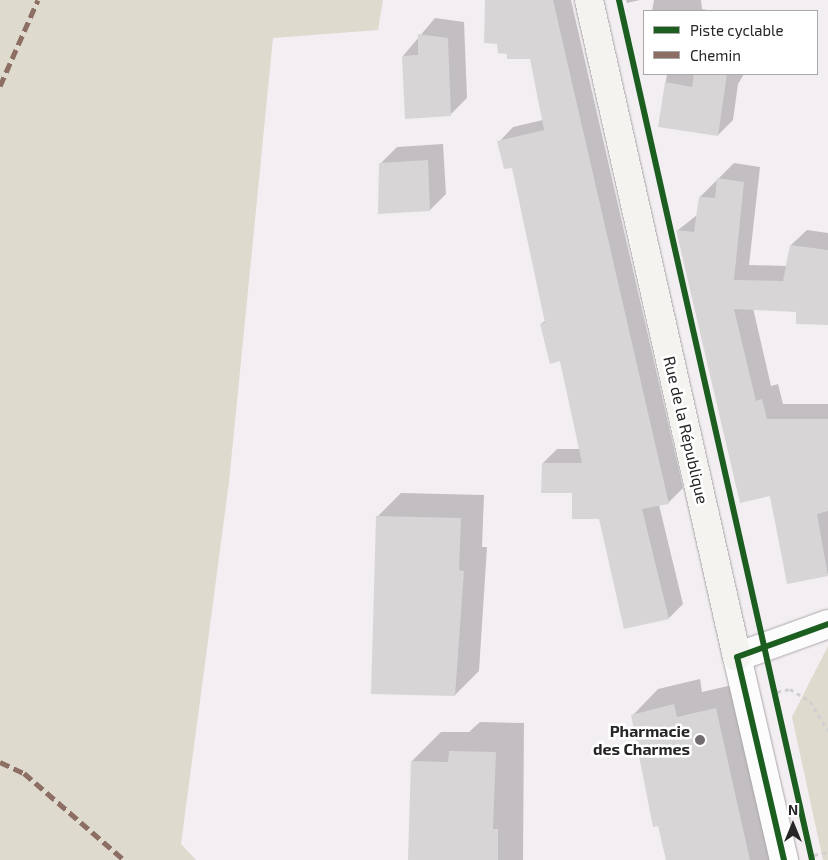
<!DOCTYPE html>
<html>
<head>
<meta charset="utf-8">
<style>
	body { margin:0 }
	#map { position:relative; width:828px; height:860px; overflow:hidden; background:#f3eef2; font-family:"Exo 2",sans-serif }
	div>[style] { position:absolute }
	[style*='--x'] { left:calc(var(--x)*1px); top:calc(var(--y)*1px); width:calc(var(--w)*1px); rotate:calc(var(--a)*1deg) }
	.green>* { inset:0; background:#dedace }
	.shadow>* { inset:0; background:#0003 }
	.building>* { inset:0; background:#d8d5d7 }
	.path>* { height:3px; margin-top:-1.5px; transform-origin:0; background:repeating-linear-gradient(90deg,#d1cfd1 0 4px,transparent 0 8px) }
	.roads { filter:drop-shadow(0 0 1px #aaa6a9) drop-shadow(0 0 1px #aaa6a9) }
	.street>* { height:28px; margin:-14px; padding:0 14px; transform-origin:14px; border-radius:14px; background:#fdfcfd }
	.secondary>* { height:28px; margin:-14px; padding:0 14px; transform-origin:14px; border-radius:14px; background:#f4f3f0 }
	.quiet>* { height:5px; margin-top:-2.5px; transform-origin:0; background:repeating-linear-gradient(90deg,#8d6e63 0 10px,transparent 0 15px) }
	.cycleway>* { height:6px; margin:-3px; padding:0 3px; transform-origin:3px; border-radius:3px; background:#1b5e20 }
	.dots>* { width:14px; height:14px; translate:-50% -50%; box-sizing:border-box; border:2px solid #fff; border-radius:50% }
	span { translate:-50% -50%; white-space:nowrap; text-align:center; line-height:1.15; -webkit-text-stroke:5px #fff; paint-order:stroke }
	.street-label { font-size:16px; color:#282528 }
	.poi-label { font-size:16px; color:#282528; font-weight:700 }
	.right { translate:-100% -50%; text-align:right }
	.legend { position:absolute; left:643px; top:10px; width:175px; height:65px; box-sizing:border-box; background:#fff; border:1px solid #a9a8a9; margin:0; padding:6px 9px; list-style:none; font-size:15px; color:#282528 }
	.legend li { display:flex; align-items:center; gap:10px; height:25px }
	.legend b { width:25px; border:1px solid #a9a8a9 }
	.north { position:absolute; left:768px; top:800px; width:50px; height:50px; -webkit-text-stroke:4px #fff; paint-order:stroke; rotate:0deg; font-size:14px; font-weight:700; line-height:20px; text-align:center; color:#282528 }
	.north::after { content:''; display:block; margin:auto; width:18px; height:22px; background:#282528; clip-path:polygon(50% 0,100% 100%,50% 72%,0 100%) }
</style>
</head>
<body>
<div id="map">
	<div class="green">
		<i style="clip-path:polygon(0 0,383px 0,378px 30px,273px 38px,229px 482px,181px 844px,196px 860px,0 860px)"></i>
		<i style="clip-path:polygon(828px 646px,828px 860px,823px 860px,792px 717px)"></i>
	</div>
	<div class="shadow">
		<i style="clip-path:polygon(486px 0,571px 0,683px 488px,668px 503px,659px 505px,683px 604px,669px 618px,624px 628px,600px 518px,543px 463px,557px 449px,580px 449px,560px 360px,541px 324px,546px 320px,513px 166px,499px 142px,513px 127px,543px 120px,531px 58px)"></i>
		<i style="clip-path:polygon(626px 0,640px 0,627px 3px)"></i>
		<i style="clip-path:polygon(654px 0,701px 0,702px 9px,713px 11px,652px 11px)"></i>
		<i style="clip-path:polygon(435px 18px,464px 22px,467px 98px,450px 115px,403px 56px)"></i>
		<i style="clip-path:polygon(667px 74px,744px 74px,738px 84px,733px 120px,718px 135px,659px 126px)"></i>
		<i style="clip-path:polygon(443px 144px,446px 194px,430px 210px,381px 163px,397px 147px)"></i>
		<i style="clip-path:polygon(734px 163px,760px 167px,749px 265px,787px 266px,791px 245px,807px 230px,828px 233px,828px 324px,797px 311px,753px 308px,771px 386px,778px 384px,783px 404px,828px 404px,828px 574px,788px 583px,770px 495px,678px 230px,697px 215px,700px 197px)"></i>
		<i style="clip-path:polygon(401px 493px,484px 495px,482px 547px,487px 547px,479px 671px,455px 695px,377px 517px)"></i>
		<i style="clip-path:polygon(700px 679px,702px 692px,741px 683px,782px 860px,667px 860px,633px 715px,658px 689px)"></i>
		<i style="clip-path:polygon(480px 722px,524px 723px,523px 860px,409px 860px,412px 761px,441px 732px,469px 732px)"></i>
	</div>
	<div class="building">
		<i style="clip-path:polygon(485px 0,553px 0,669px 504px,642px 509px,669px 619px,624px 629px,599px 519px,572px 519px,572px 493px,541px 493px,542px 463px,582px 463px,560px 361px,550px 364px,540px 324px,545px 323px,512px 168px,504px 169px,497px 141px,544px 130px,530px 59px,507px 59px,507px 54px,498px 53px,497px 44px,484px 43px)"></i>
		<i style="clip-path:polygon(418px 34px,448px 38px,451px 116px,405px 119px,402px 56px,418px 55px)"></i>
		<i style="clip-path:polygon(694px 74px,727px 74px,718px 136px,658px 127px,665px 82px,692px 87px)"></i>
		<i style="clip-path:polygon(428px 160px,430px 211px,378px 214px,379px 163px)"></i>
		<i style="clip-path:polygon(717px 178px,744px 182px,734px 280px,783px 281px,790px 245px,828px 250px,828px 325px,796px 324px,796px 312px,734px 309px,756px 401px,762px 399px,767px 419px,828px 419px,828px 511px,817px 514px,828px 576px,787px 584px,770px 496px,740px 503px,676px 230px,694px 232px,699px 197px,715px 198px)"></i>
		<i style="clip-path:polygon(376px 516px,461px 518px,459px 570px,464px 571px,455px 696px,371px 694px)"></i>
		<i style="clip-path:polygon(674px 704px,677px 717px,716px 708px,750px 860px,666px 860px,658px 826px,653px 827px,631px 715px)"></i>
		<i style="clip-path:polygon(449px 751px,496px 752px,493px 829px,498px 829px,498px 860px,408px 860px,411px 761px,448px 762px)"></i>
	</div>
	<div class="path">
		<i style="--x:777;--y:692;--w:13;--a:-13"></i>
		<i style="--x:790;--y:689;--w:23;--a:31"></i>
		<i style="--x:810;--y:701;--w:35;--a:59"></i>
		<i style="--x:814;--y:855;--w:14;--a:-12"></i>
	</div>
	<div class="roads">
		<div class="street">
			<i style="--x:784;--y:860;--w:208;--a:-103"></i>
			<i style="--x:737;--y:657;--w:97;--a:-19.9"></i>
		</div>
		<div class="secondary">
			<i style="--x:589;--y:0;--w:673;--a:77.31"></i>
		</div>
	</div>
	<div class="quiet">
		<i style="--x:0;--y:86;--w:94;--a:-66.2"></i>
		<i style="--x:0;--y:762;--w:26;--a:25"></i>
		<i style="--x:24;--y:773;--w:133;--a:41"></i>
	</div>
	<div class="cycleway">
		<i style="--x:619;--y:0;--w:881;--a:77.35"></i>
		<i style="--x:784;--y:860;--w:208;--a:-103"></i>
		<i style="--x:737;--y:657;--w:97;--a:-19.9"></i>
	</div>
	<div class="dots">
		<i style="left:700px;top:740px;background:#6f6b6f"></i>
	</div>
	<div class="street-label">
		<span style="left:686px;top:430px;rotate:77deg">Rue de la République</span>
	</div>
	<div class="poi-label">
		<span class="right" style="left:690px;top:740px">Pharmacie<br>des Charmes</span>
	</div>
	<ul class="legend">
	<li><b style="height:6px;background:#1b5e20"></b>Piste cyclable</li>
	<li><b style="height:6px;background:#8d6e63"></b>Chemin</li>
	</ul>
	<div class="north">N</div>
</div>
</body>
</html>
